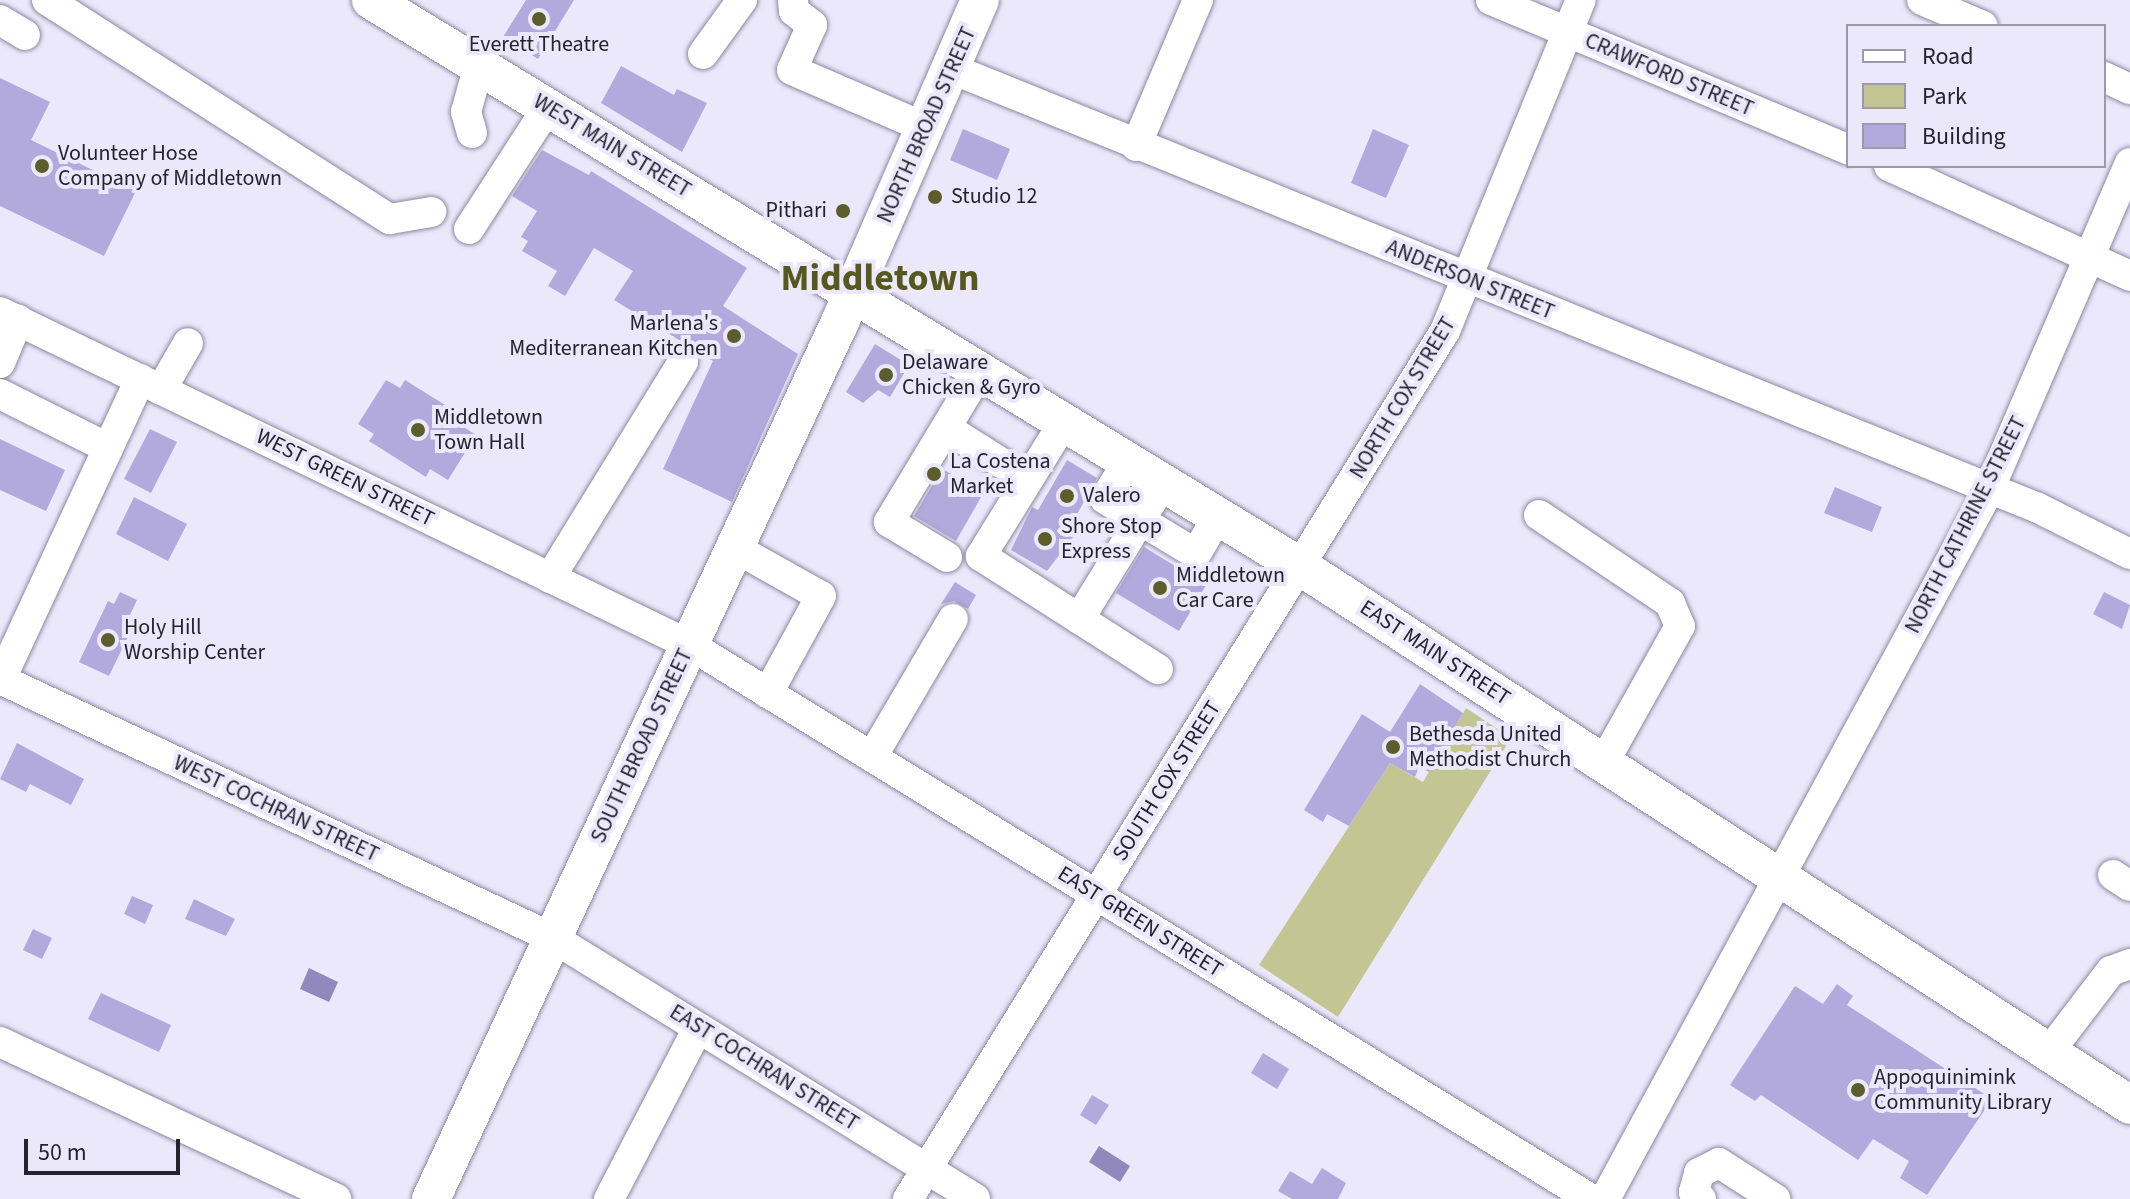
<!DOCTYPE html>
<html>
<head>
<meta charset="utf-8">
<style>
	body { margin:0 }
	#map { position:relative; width:2130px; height:1199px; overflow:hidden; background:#ebe8fc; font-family:"Source Sans 3",sans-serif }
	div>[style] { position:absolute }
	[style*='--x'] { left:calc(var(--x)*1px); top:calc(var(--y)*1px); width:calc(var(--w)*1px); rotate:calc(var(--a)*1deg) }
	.green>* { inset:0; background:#c3c692 }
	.water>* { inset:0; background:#9189bb }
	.building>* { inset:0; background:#b2a9dd }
	.roads { filter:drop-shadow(0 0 2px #8c899f) drop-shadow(0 0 2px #8c899f) }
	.minor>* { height:30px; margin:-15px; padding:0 15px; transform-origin:15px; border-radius:15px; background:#fff }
	.major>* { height:38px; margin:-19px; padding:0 19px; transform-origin:19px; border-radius:19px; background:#fff }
	.dots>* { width:22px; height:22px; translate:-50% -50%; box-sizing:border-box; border:4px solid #ebe8fc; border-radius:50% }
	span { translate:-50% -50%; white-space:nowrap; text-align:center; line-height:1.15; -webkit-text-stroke:8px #ebe8fc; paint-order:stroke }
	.poi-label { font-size:22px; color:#25232c }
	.left { translate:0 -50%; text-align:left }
	.right { translate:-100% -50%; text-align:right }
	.street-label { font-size:22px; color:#25232c }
	.town-label { font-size:38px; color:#56581d; font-weight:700 }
	.legend { position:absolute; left:1846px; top:24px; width:260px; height:144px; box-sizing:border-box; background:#ebe8fc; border:2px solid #9c99a9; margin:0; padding:10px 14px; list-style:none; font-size:24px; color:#25232c }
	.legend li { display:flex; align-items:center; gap:16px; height:40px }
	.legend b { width:40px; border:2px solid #9c99a9 }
	.scale { position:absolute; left:24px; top:1139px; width:156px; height:36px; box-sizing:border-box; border:4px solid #25232c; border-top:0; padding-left:10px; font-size:24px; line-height:28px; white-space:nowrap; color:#25232c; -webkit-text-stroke:6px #ebe8fc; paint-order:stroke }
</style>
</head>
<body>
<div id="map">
	<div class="green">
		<i style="clip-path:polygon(1466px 708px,1511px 738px,1338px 1017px,1259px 965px,1390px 763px,1423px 782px)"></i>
	</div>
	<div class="water">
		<i style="clip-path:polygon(309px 968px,338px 982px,329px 1002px,300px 989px)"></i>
		<i style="clip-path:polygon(1099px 1146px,1130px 1166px,1120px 1182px,1089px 1162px)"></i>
	</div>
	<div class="building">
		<i style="clip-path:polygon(526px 0,574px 0,538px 59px,503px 37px)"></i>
		<i style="clip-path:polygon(621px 66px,674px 95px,677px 89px,707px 103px,682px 152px,601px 103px)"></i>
		<i style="clip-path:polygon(0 78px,50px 102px,31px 140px,136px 191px,104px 256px,0 206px)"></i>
		<i style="clip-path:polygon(963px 129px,1010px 149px,997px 180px,950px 160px)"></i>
		<i style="clip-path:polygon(1373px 129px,1409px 145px,1386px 198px,1351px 183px)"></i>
		<i style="clip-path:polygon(542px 150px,589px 175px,591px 171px,747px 268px,723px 306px,798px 354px,732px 502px,663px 469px,713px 361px,614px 300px,633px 271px,594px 248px,565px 296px,548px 286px,557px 271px,522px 251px,528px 241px,521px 237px,537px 211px,512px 196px)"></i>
		<i style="clip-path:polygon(875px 344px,909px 365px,890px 397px,878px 390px,863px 403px,846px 392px)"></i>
		<i style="clip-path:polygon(386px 380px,400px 388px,405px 380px,466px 418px,462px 426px,476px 435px,448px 480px,430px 469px,426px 477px,369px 441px,374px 434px,358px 424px)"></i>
		<i style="clip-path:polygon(150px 429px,177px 442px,151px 493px,124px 479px)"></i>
		<i style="clip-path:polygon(0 439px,65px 470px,46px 511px,0 490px)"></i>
		<i style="clip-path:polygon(1067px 460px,1097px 478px,1069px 529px,1076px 533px,1047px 571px,1011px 550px,1032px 507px,1038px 510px)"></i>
		<i style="clip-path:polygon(942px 469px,984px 492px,956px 541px,914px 516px)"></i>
		<i style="clip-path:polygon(1835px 487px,1882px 507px,1872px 532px,1824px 513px)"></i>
		<i style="clip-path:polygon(134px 497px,187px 524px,168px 561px,116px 534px)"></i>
		<i style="clip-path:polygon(1144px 547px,1206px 585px,1179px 631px,1116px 593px)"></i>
		<i style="clip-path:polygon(955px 582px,976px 595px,968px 609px,954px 601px,941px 604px)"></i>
		<i style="clip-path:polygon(120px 592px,137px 600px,130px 615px,137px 618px,109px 676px,79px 662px,108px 601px,114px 604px)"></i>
		<i style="clip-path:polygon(2104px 592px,2130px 605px,2122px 629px,2093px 614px)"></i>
		<i style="clip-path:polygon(1420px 684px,1463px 713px,1429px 772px,1419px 767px,1415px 777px,1390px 763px,1349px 826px,1327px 814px,1323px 822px,1304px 810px,1362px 714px,1390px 732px)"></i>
		<i style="clip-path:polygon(17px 743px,84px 779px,71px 805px,30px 784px,26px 792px,0 779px)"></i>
		<i style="clip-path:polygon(132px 896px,153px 905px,145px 924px,124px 914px)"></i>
		<i style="clip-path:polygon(194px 899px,235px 919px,226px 936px,185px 919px)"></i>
		<i style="clip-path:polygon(33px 929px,52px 938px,42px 959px,23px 950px)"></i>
		<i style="clip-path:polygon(1837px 984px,1853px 996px,1847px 1005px,1992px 1099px,1927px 1195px,1900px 1178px,1909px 1161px,1873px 1139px,1858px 1160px,1761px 1095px,1755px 1101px,1730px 1085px,1795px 986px,1823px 1004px)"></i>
		<i style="clip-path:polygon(101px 993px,171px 1025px,159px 1052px,88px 1019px)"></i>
		<i style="clip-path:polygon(1263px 1053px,1289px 1069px,1277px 1089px,1251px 1073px)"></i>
		<i style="clip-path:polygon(1092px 1095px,1109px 1105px,1096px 1125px,1080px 1115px)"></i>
		<i style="clip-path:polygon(1322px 1168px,1346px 1183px,1338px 1199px,1292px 1199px,1278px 1191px,1290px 1171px,1312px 1184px)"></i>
	</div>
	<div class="roads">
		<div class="minor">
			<i style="--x:47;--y:0;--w:407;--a:32.6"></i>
			<i style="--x:390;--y:219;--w:42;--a:-9.7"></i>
			<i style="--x:793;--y:0;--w:11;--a:85"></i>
			<i style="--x:794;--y:11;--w:23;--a:38"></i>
			<i style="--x:812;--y:25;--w:49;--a:114"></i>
			<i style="--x:792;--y:70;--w:146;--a:23.4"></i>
			<i style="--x:1491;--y:0;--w:387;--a:22.7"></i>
			<i style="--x:1922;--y:0;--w:66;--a:23.1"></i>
			<i style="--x:0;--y:20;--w:29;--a:31"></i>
			<i style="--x:703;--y:54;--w:67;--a:-54.2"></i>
			<i style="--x:952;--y:69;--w:1171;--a:22.01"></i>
			<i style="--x:2038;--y:508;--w:103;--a:26.6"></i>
			<i style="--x:2104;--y:77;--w:29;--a:25"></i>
			<i style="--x:472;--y:133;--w:22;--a:-106"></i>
			<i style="--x:466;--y:112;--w:49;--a:-74.5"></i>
			<i style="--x:1136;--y:146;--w:159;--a:-67"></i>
			<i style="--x:1889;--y:166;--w:265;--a:24.5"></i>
			<i style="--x:469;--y:229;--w:145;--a:-57.1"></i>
			<i style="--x:0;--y:312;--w:766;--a:25.76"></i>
			<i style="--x:690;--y:645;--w:1058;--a:31.59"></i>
			<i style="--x:0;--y:363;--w:47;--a:-67.3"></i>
			<i style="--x:161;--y:390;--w:54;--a:-60.1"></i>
			<i style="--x:0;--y:394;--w:121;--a:26.6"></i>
			<i style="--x:1064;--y:422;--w:158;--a:121.8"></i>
			<i style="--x:981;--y:556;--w:210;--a:32.6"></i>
			<i style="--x:946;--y:428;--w:67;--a:32.3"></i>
			<i style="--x:1128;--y:461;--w:44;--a:121.2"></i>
			<i style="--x:1105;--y:499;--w:106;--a:31.1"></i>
			<i style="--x:1196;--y:554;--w:44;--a:-59.9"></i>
			<i style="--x:1539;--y:515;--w:158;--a:33.9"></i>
			<i style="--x:1670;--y:603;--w:25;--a:67"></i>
			<i style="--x:1680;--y:626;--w:156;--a:119.2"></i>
			<i style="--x:735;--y:548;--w:98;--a:29.2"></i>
			<i style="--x:821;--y:596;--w:111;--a:118.7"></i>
			<i style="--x:947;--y:557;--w:68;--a:-148.9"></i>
			<i style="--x:889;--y:522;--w:176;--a:-58.9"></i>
			<i style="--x:550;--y:578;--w:254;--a:-58.4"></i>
			<i style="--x:1079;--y:619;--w:160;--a:-58.3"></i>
			<i style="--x:0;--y:679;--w:611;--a:25.1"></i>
			<i style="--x:553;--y:938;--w:496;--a:31.7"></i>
			<i style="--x:0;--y:681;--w:333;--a:-65.1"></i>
			<i style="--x:872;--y:757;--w:160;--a:-59.6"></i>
			<i style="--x:2113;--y:875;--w:20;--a:33"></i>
			<i style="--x:0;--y:1042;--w:371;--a:25"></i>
			<i style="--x:2049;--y:1052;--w:102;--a:-52.6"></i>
			<i style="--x:2111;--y:971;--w:20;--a:-20"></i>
			<i style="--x:609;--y:1199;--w:193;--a:-62.5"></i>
			<i style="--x:908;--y:1199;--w:1021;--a:-58.26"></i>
			<i style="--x:1445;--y:331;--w:358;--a:-67.7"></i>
			<i style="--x:1605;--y:1199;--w:806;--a:-61.56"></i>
			<i style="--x:1989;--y:490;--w:356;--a:-66.7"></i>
			<i style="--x:1701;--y:1199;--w:10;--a:-135"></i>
			<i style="--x:1694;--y:1192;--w:20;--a:-75"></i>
			<i style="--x:1699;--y:1173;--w:22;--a:-27"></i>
			<i style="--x:1719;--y:1163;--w:67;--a:32.7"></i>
		</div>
		<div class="major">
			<i style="--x:371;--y:0;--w:1089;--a:31.37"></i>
			<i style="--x:1301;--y:567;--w:988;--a:32.98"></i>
			<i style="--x:431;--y:1199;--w:968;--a:-65"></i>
			<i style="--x:840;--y:322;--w:351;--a:-66.5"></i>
		</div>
	</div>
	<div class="dots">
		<i style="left:539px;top:19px;background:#5b5e2b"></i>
		<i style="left:42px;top:166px;background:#5b5e2b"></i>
		<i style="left:935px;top:197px;background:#5b5e2b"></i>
		<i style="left:843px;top:211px;background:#5b5e2b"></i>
		<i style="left:734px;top:336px;background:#5b5e2b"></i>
		<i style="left:886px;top:375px;background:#5b5e2b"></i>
		<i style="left:418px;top:430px;background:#5b5e2b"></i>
		<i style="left:934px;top:474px;background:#5b5e2b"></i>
		<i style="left:1067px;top:496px;background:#5b5e2b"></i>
		<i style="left:1045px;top:539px;background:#5b5e2b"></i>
		<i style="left:1160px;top:588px;background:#5b5e2b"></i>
		<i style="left:108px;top:640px;background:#5b5e2b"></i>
		<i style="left:1393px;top:747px;background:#5b5e2b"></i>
		<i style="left:1858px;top:1090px;background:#5b5e2b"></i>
	</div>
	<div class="poi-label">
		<span style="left:539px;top:45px">Everett Theatre</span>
		<span class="left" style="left:58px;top:166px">Volunteer Hose<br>Company of Middletown</span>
		<span class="left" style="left:951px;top:197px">Studio 12</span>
		<span class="right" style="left:827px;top:211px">Pithari</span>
		<span class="right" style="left:718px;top:336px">Marlena's<br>Mediterranean Kitchen</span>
		<span class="left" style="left:902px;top:375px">Delaware<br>Chicken &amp; Gyro</span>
		<span class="left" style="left:434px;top:430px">Middletown<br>Town Hall</span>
		<span class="left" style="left:950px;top:474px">La Costena<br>Market</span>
		<span class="left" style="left:1083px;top:496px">Valero</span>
		<span class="left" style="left:1061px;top:539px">Shore Stop<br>Express</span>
		<span class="left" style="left:1176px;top:588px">Middletown<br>Car Care</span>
		<span class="left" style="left:124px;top:640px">Holy Hill<br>Worship Center</span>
		<span class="left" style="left:1409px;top:747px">Bethesda United<br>Methodist Church</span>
		<span class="left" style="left:1874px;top:1090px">Appoquinimink<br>Community Library</span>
	</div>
	<div class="street-label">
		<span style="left:1669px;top:75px;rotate:23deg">CRAWFORD STREET</span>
		<span style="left:927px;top:125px;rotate:-66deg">NORTH BROAD STREET</span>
		<span style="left:612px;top:146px;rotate:31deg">WEST MAIN STREET</span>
		<span style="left:1470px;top:280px;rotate:22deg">ANDERSON STREET</span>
		<span style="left:1403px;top:398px;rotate:-59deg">NORTH COX STREET</span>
		<span style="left:345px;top:478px;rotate:26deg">WEST GREEN STREET</span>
		<span style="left:1966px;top:525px;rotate:-63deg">NORTH CATHRINE STREET</span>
		<span style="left:1435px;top:653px;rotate:33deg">EAST MAIN STREET</span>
		<span style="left:642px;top:746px;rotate:-65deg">SOUTH BROAD STREET</span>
		<span style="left:1167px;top:781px;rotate:-58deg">SOUTH COX STREET</span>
		<span style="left:276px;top:809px;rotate:25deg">WEST COCHRAN STREET</span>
		<span style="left:1140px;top:922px;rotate:32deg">EAST GREEN STREET</span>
		<span style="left:764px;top:1068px;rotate:32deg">EAST COCHRAN STREET</span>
	</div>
	<div class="town-label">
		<span style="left:880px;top:279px">Middletown</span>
	</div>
	<ul class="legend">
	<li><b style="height:10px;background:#fff"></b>Road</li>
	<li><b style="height:22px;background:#c3c692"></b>Park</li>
	<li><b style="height:22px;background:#b2a9dd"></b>Building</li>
	</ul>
	<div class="scale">50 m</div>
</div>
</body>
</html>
